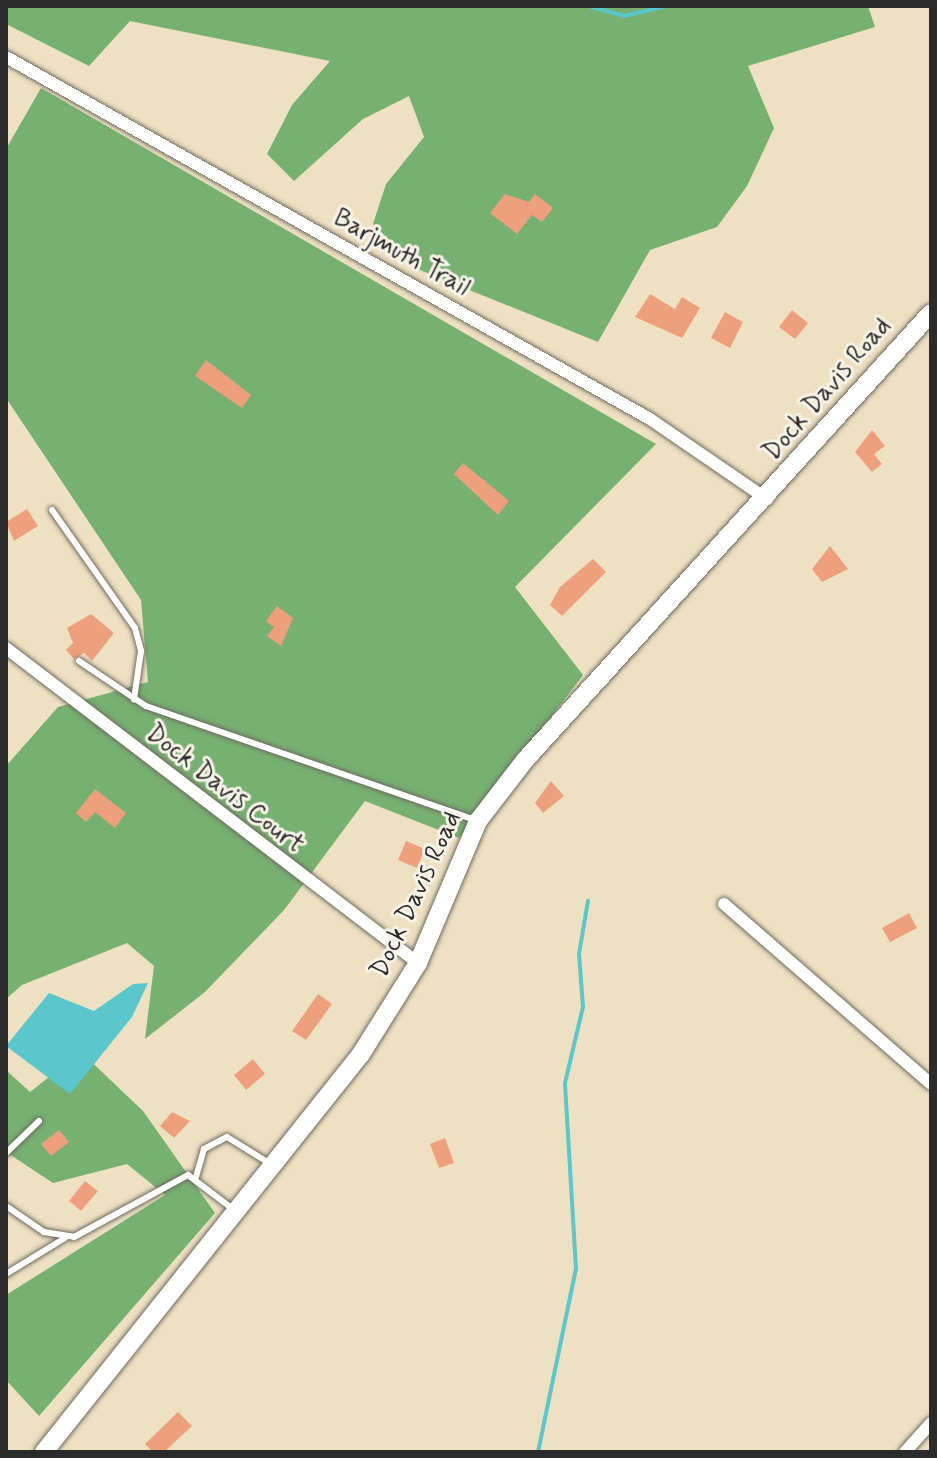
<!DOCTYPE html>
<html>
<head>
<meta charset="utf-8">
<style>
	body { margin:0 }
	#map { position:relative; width:937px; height:1458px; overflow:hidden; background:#eee1c2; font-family:Mynerve,sans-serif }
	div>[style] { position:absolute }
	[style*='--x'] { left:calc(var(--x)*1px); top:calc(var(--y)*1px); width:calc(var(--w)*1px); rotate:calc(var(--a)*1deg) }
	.forest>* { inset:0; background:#76b171 }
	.water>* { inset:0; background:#5ac7cd }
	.stream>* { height:4px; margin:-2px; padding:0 2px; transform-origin:2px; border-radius:2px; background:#5ac7cd }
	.building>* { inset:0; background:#eea07d }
	.roads { filter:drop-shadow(0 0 2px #6f6b60) drop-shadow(0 0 2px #6f6b60) }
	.lane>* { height:6px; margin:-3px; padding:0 3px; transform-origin:3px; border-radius:3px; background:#fff }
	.street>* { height:12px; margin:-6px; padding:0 6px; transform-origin:6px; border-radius:6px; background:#fff }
	.secondary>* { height:18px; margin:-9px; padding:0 9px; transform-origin:9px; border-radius:9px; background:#fff }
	span { translate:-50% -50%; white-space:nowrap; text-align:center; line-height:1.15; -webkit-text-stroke:6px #f7f3e8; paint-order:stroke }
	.street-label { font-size:26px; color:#2b2b2b }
	.frame { position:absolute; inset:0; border:8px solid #2b2b2b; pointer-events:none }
</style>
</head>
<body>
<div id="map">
	<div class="forest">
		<i style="clip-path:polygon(6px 6px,868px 6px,875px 27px,748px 66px,774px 128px,747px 186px,717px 227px,650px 250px,598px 342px,420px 270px,373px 224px,386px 184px,424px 137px,409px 96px,363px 119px,294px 181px,267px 154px,292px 105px,330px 61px,130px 21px,89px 66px,6px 24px)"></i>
		<i style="clip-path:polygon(41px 88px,656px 444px,515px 587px,583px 675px,459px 838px,365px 801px,284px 910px,205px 992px,145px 1039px,154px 966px,127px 943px,22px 985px,6px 999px,6px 766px,58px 707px,148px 682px,141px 600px,6px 398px,6px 149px)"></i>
		<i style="clip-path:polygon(81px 1052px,143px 1111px,215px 1213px,39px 1416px,6px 1380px,6px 1295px,165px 1195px,127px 1164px,53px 1183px,6px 1152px,6px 1070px,30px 1092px)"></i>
	</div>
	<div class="water">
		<i style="clip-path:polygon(148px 983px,132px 1017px,70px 1094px,6px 1046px,49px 993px,94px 1011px,133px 984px)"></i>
	</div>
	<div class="stream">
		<i style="--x:589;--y:6;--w:36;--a:16"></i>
		<i style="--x:624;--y:16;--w:43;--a:-13.4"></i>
		<i style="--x:538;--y:1452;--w:187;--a:-78.3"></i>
		<i style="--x:576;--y:1269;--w:186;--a:-93.4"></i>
		<i style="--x:565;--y:1083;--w:78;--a:-76.7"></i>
		<i style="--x:583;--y:1007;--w:53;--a:-94.3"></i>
		<i style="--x:579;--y:954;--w:54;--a:-80.4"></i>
	</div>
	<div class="building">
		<i style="clip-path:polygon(505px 194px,529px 202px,535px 194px,553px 208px,542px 222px,532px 215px,517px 234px,490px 213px)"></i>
		<i style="clip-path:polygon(650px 294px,675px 309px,682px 297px,700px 308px,682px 338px,635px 317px)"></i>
		<i style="clip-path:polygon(792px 310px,808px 323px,795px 339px,779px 327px)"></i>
		<i style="clip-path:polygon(725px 312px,743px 322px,730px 348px,711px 338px)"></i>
		<i style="clip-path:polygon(206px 360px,251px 395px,242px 408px,195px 376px)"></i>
		<i style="clip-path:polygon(872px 430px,885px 446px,874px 454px,882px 464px,872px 472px,855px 452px)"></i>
		<i style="clip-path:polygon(463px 463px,509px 501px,498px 515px,454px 474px)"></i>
		<i style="clip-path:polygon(27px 509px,38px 526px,14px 541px,6px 522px)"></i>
		<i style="clip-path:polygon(830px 546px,848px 569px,822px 582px,812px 569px)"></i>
		<i style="clip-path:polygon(593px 559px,606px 572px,562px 616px,550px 605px,560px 587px)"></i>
		<i style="clip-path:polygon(277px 606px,293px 618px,281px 646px,267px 636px,274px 627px,266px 621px)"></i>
		<i style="clip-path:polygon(91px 614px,114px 633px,92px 661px,84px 653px,74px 659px,66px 650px,73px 643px,67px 628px)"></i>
		<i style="clip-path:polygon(551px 781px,564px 796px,543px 813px,535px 803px)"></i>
		<i style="clip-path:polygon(95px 789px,126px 813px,115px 828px,95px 812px,86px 822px,76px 813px)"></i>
		<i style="clip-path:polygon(406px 841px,425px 849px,417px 868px,398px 860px)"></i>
		<i style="clip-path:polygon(909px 913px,917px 928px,890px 942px,882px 928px)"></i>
		<i style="clip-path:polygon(318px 994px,332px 1004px,306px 1040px,292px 1031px)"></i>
		<i style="clip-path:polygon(253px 1059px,265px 1074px,246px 1090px,234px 1075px)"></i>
		<i style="clip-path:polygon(172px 1112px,190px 1121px,174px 1138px,160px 1126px)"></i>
		<i style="clip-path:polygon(59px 1130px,69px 1142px,51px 1156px,41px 1144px)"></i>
		<i style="clip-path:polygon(445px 1138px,454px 1163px,439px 1168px,430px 1144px)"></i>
		<i style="clip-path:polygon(85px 1181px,98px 1191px,81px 1211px,69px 1201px)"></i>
		<i style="clip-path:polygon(178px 1412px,192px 1426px,164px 1452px,153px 1452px,145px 1444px)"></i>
	</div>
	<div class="roads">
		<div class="lane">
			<i style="--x:52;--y:510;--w:144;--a:54.9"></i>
			<i style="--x:135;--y:628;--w:24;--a:75"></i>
			<i style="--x:141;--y:651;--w:49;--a:98.3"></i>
			<i style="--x:79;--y:661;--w:81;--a:33.9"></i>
			<i style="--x:146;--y:706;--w:348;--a:19.1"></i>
			<i style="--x:6;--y:1153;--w:46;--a:-44.1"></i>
			<i style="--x:196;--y:1177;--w:29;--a:-74"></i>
			<i style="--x:204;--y:1149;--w:26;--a:-28"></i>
			<i style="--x:227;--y:1137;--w:49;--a:31.8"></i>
			<i style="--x:6;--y:1206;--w:46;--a:34.4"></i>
			<i style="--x:44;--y:1232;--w:30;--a:9"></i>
			<i style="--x:74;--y:1237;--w:130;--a:-28.5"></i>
			<i style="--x:188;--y:1175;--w:56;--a:37.1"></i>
			<i style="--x:6;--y:1274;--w:69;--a:-31.4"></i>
		</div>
		<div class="street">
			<i style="--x:6;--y:57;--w:739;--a:29.34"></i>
			<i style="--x:650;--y:419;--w:142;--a:34.4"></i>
			<i style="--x:6;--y:648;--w:519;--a:37.4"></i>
			<i style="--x:724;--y:904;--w:274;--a:41"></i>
			<i style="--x:905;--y:1452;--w:39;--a:-48"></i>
		</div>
		<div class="secondary">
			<i style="--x:44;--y:1452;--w:509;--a:-51.46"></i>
			<i style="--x:361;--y:1054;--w:107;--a:-57.9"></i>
			<i style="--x:418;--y:963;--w:154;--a:-67.1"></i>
			<i style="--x:478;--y:821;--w:78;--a:-52.3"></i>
			<i style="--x:526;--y:759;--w:602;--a:-47.76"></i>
		</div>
	</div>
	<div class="street-label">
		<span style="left:401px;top:254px;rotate:29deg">Barjmuth Trail</span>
		<span style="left:828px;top:390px;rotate:-49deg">Dock Davis Road</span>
		<span style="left:224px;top:790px;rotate:38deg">Dock Davis Court</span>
		<span style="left:417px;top:895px;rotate:-65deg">Dock Davis Road</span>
	</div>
	<div class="frame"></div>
</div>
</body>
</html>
